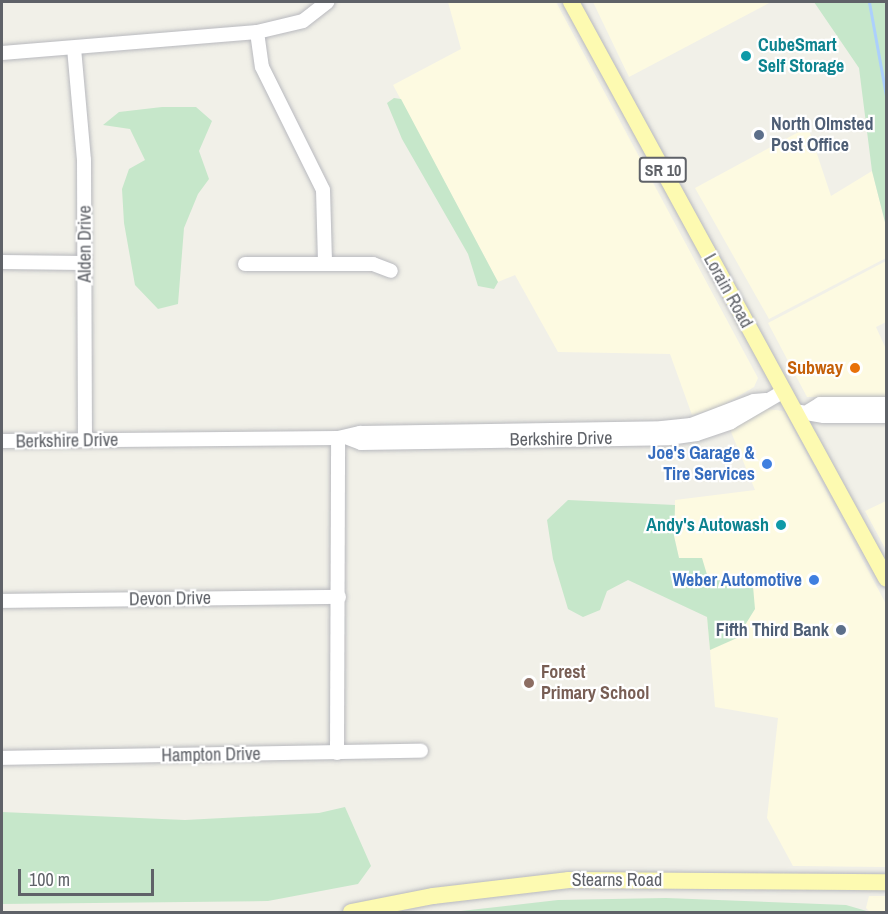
<!DOCTYPE html>
<html>
<head>
<meta charset="utf-8">
<style>
	body { margin:0 }
	#map { position:relative; width:888px; height:914px; overflow:hidden; background:#f1f0e8; font-family:"Archivo Narrow",sans-serif }
	div>[style] { position:absolute }
	[style*='--x'] { left:calc(var(--x)*1px); top:calc(var(--y)*1px); width:calc(var(--w)*1px); rotate:calc(var(--a)*1deg) }
	.commercial>* { inset:0; background:#fdfae1 }
	.green>* { inset:0; background:#c6e7ca }
	.stream>* { height:3px; margin:-1.5px; padding:0 1.5px; transform-origin:1.5px; border-radius:1.5px; background:#acd0fc }
	.roads { filter:drop-shadow(0 0 2px #b8b9be) drop-shadow(0 0 2px #b8b9be) }
	.minor>* { height:14px; margin:-7px; padding:0 7px; transform-origin:7px; border-radius:7px; background:#fff }
	.major>* { height:16px; margin:-8px; padding:0 8px; transform-origin:8px; border-radius:8px; background:#fdfab1 }
	.dots>* { width:16px; height:16px; translate:-50% -50%; box-sizing:border-box; border:3px solid #fff; border-radius:50% }
	span { translate:-50% -50%; white-space:nowrap; text-align:center; line-height:1.15; -webkit-text-stroke:4.5px #fff; paint-order:stroke }
	.shield-label span { padding:2px 4px; background:#fff; border:2px solid; border-radius:4px; -webkit-text-stroke-width:0 }
	.shield-label { font-size:16px; color:#5f6268; font-weight:700 }
	.culture-label { font-size:18px; color:#0d838f; font-weight:700 }
	.left { translate:0 -50%; text-align:left }
	.right { translate:-100% -50%; text-align:right }
	.service-label { font-size:18px; color:#4e5e75; font-weight:700 }
	.street-label { font-size:18px; color:#5f6268 }
	.food-label { font-size:18px; color:#c56008; font-weight:700 }
	.shop-label { font-size:18px; color:#366cbe; font-weight:700 }
	.education-label { font-size:18px; color:#785e54; font-weight:700 }
	.frame { position:absolute; inset:0; border:3px solid #5f6268; pointer-events:none }
	.scale { position:absolute; left:18px; top:869px; width:136px; height:27px; box-sizing:border-box; border:3px solid #5f6268; border-top:0; padding-left:8px; font-size:18px; line-height:21px; white-space:nowrap; color:#5f6268; -webkit-text-stroke:4px #fff; paint-order:stroke }
</style>
</head>
<body>
<div id="map">
	<div class="commercial">
		<i style="clip-path:polygon(448px 2px,556px 2px,758px 378px,754px 387px,720px 407px,692px 415px,670px 354px,558px 352px,515px 275px,498px 282px,393px 85px,461px 49px)"></i>
		<i style="clip-path:polygon(593px 2px,771px 2px,629px 77px)"></i>
		<i style="clip-path:polygon(808px 127px,831px 196px,872px 171px,886px 226px,886px 258px,769px 319px,695px 188px)"></i>
		<i style="clip-path:polygon(886px 261px,886px 322px,876px 327px,886px 349px,886px 397px,807px 397px,768px 323px)"></i>
		<i style="clip-path:polygon(767px 409px,784px 411px,886px 604px,886px 867px,793px 866px,767px 818px,778px 718px,715px 707px,702px 558px,679px 558px,674px 536px,675px 500px,755px 490px,729px 427px)"></i>
		<i style="clip-path:polygon(886px 501px,886px 550px,865px 511px)"></i>
		<i style="clip-path:polygon(869px 896px,886px 896px,886px 912px,870px 912px,866px 908px)"></i>
	</div>
	<div class="green">
		<i style="clip-path:polygon(814px 2px,886px 2px,886px 226px,872px 171px,859px 68px)"></i>
		<i style="clip-path:polygon(394px 98px,401px 99px,498px 282px,494px 289px,478px 286px,468px 254px,402px 139px,387px 103px)"></i>
		<i style="clip-path:polygon(162px 107px,196px 107px,212px 121px,199px 151px,209px 179px,198px 194px,184px 228px,178px 304px,158px 309px,135px 285px,124px 223px,122px 189px,129px 169px,145px 160px,130px 129px,103px 125px,119px 112px)"></i>
		<i style="clip-path:polygon(568px 500px,675px 505px,674px 536px,679px 558px,702px 558px,708px 578px,753px 586px,755px 609px,737px 638px,710px 650px,707px 617px,628px 580px,607px 591px,600px 610px,583px 617px,568px 609px,553px 559px,547px 520px)"></i>
		<i style="clip-path:polygon(345px 807px,371px 866px,358px 884px,268px 901px,2px 904px,2px 812px,185px 820px,319px 813px)"></i>
		<i style="clip-path:polygon(666px 898px,846px 905px,870px 912px,452px 912px,558px 900px)"></i>
	</div>
	<div class="stream">
		<i style="--x:869;--y:2;--w:96;--a:79.7"></i>
	</div>
	<div class="roads">
		<div class="minor">
			<i style="--x:257;--y:32;--w:35;--a:82"></i>
			<i style="--x:262;--y:67;--w:137;--a:63.6"></i>
			<i style="--x:323;--y:190;--w:73;--a:88.4"></i>
			<i style="--x:74;--y:48;--w:112;--a:84.9"></i>
			<i style="--x:84;--y:160;--w:280;--a:89.8"></i>
			<i style="--x:2;--y:53;--w:256;--a:-4.7"></i>
			<i style="--x:257;--y:32;--w:47;--a:-13.4"></i>
			<i style="--x:303;--y:21;--w:31;--a:-38"></i>
			<i style="--x:2;--y:262;--w:82;--a:0.7"></i>
			<i style="--x:245;--y:264;--w:128;--a:0"></i>
			<i style="--x:373;--y:264;--w:19;--a:21"></i>
			<i style="--x:795;--y:411;--w:29;--a:10"></i>
			<i style="--x:824;--y:416;--w:62;--a:0"></i>
			<i style="--x:809;--y:411;--w:13;--a:-32"></i>
			<i style="--x:820;--y:404;--w:66;--a:0"></i>
			<i style="--x:348;--y:438;--w:14;--a:21"></i>
			<i style="--x:361;--y:443;--w:308;--a:-0.9"></i>
			<i style="--x:669;--y:438;--w:28;--a:-8"></i>
			<i style="--x:697;--y:434;--w:36;--a:-19"></i>
			<i style="--x:731;--y:422;--w:61;--a:-30.3"></i>
			<i style="--x:2;--y:441;--w:336;--a:-0.5"></i>
			<i style="--x:338;--y:438;--w:23;--a:-13"></i>
			<i style="--x:360;--y:433;--w:302;--a:-0.9"></i>
			<i style="--x:662;--y:428;--w:29;--a:-6"></i>
			<i style="--x:691;--y:425;--w:67;--a:-20.9"></i>
			<i style="--x:754;--y:401;--w:12;--a:-5"></i>
			<i style="--x:2;--y:601;--w:337;--a:-0.7"></i>
			<i style="--x:337;--y:753;--w:315;--a:-89.8"></i>
			<i style="--x:2;--y:758;--w:419;--a:-1"></i>
		</div>
		<div class="major">
			<i style="--x:571;--y:2;--w:657;--a:61.33"></i>
			<i style="--x:351;--y:912;--w:84;--a:-11"></i>
			<i style="--x:433;--y:896;--w:137;--a:-6.7"></i>
			<i style="--x:569;--y:880;--w:317;--a:0.4"></i>
		</div>
	</div>
	<div class="dots">
		<i style="left:746px;top:56px;background:#0f9aa8"></i>
		<i style="left:759px;top:135px;background:#5c6f8a"></i>
		<i style="left:855px;top:368px;background:#e8710a"></i>
		<i style="left:767px;top:464px;background:#3f7fe0"></i>
		<i style="left:781px;top:525px;background:#0f9aa8"></i>
		<i style="left:814px;top:580px;background:#3f7fe0"></i>
		<i style="left:841px;top:630px;background:#5c6f8a"></i>
		<i style="left:529px;top:683px;background:#8d6e63"></i>
	</div>
	<div class="shield-label">
		<span style="left:663px;top:170px">SR 10</span>
	</div>
	<div class="culture-label">
		<span class="left" style="left:758px;top:56px">CubeSmart<br>Self Storage</span>
		<span class="right" style="left:769px;top:525px">Andy's Autowash</span>
	</div>
	<div class="service-label">
		<span class="left" style="left:771px;top:135px">North Olmsted<br>Post Office</span>
		<span class="right" style="left:829px;top:630px">Fifth Third Bank</span>
	</div>
	<div class="street-label">
		<span style="left:85px;top:244px;rotate:-90deg">Alden Drive</span>
		<span style="left:728px;top:291px;rotate:61deg">Lorain Road</span>
		<span style="left:561px;top:439px;rotate:-1deg">Berkshire Drive</span>
		<span style="left:67px;top:441px;rotate:-1deg">Berkshire Drive</span>
		<span style="left:170px;top:599px;rotate:-1deg">Devon Drive</span>
		<span style="left:211px;top:755px;rotate:-1deg">Hampton Drive</span>
		<span style="left:617px;top:880px">Stearns Road</span>
	</div>
	<div class="food-label">
		<span class="right" style="left:843px;top:368px">Subway</span>
	</div>
	<div class="shop-label">
		<span class="right" style="left:755px;top:464px">Joe's Garage &amp;<br>Tire Services</span>
		<span class="right" style="left:802px;top:580px">Weber Automotive</span>
	</div>
	<div class="education-label">
		<span class="left" style="left:541px;top:683px">Forest<br>Primary School</span>
	</div>
	<div class="frame"></div>
	<div class="scale">100 m</div>
</div>
</body>
</html>
